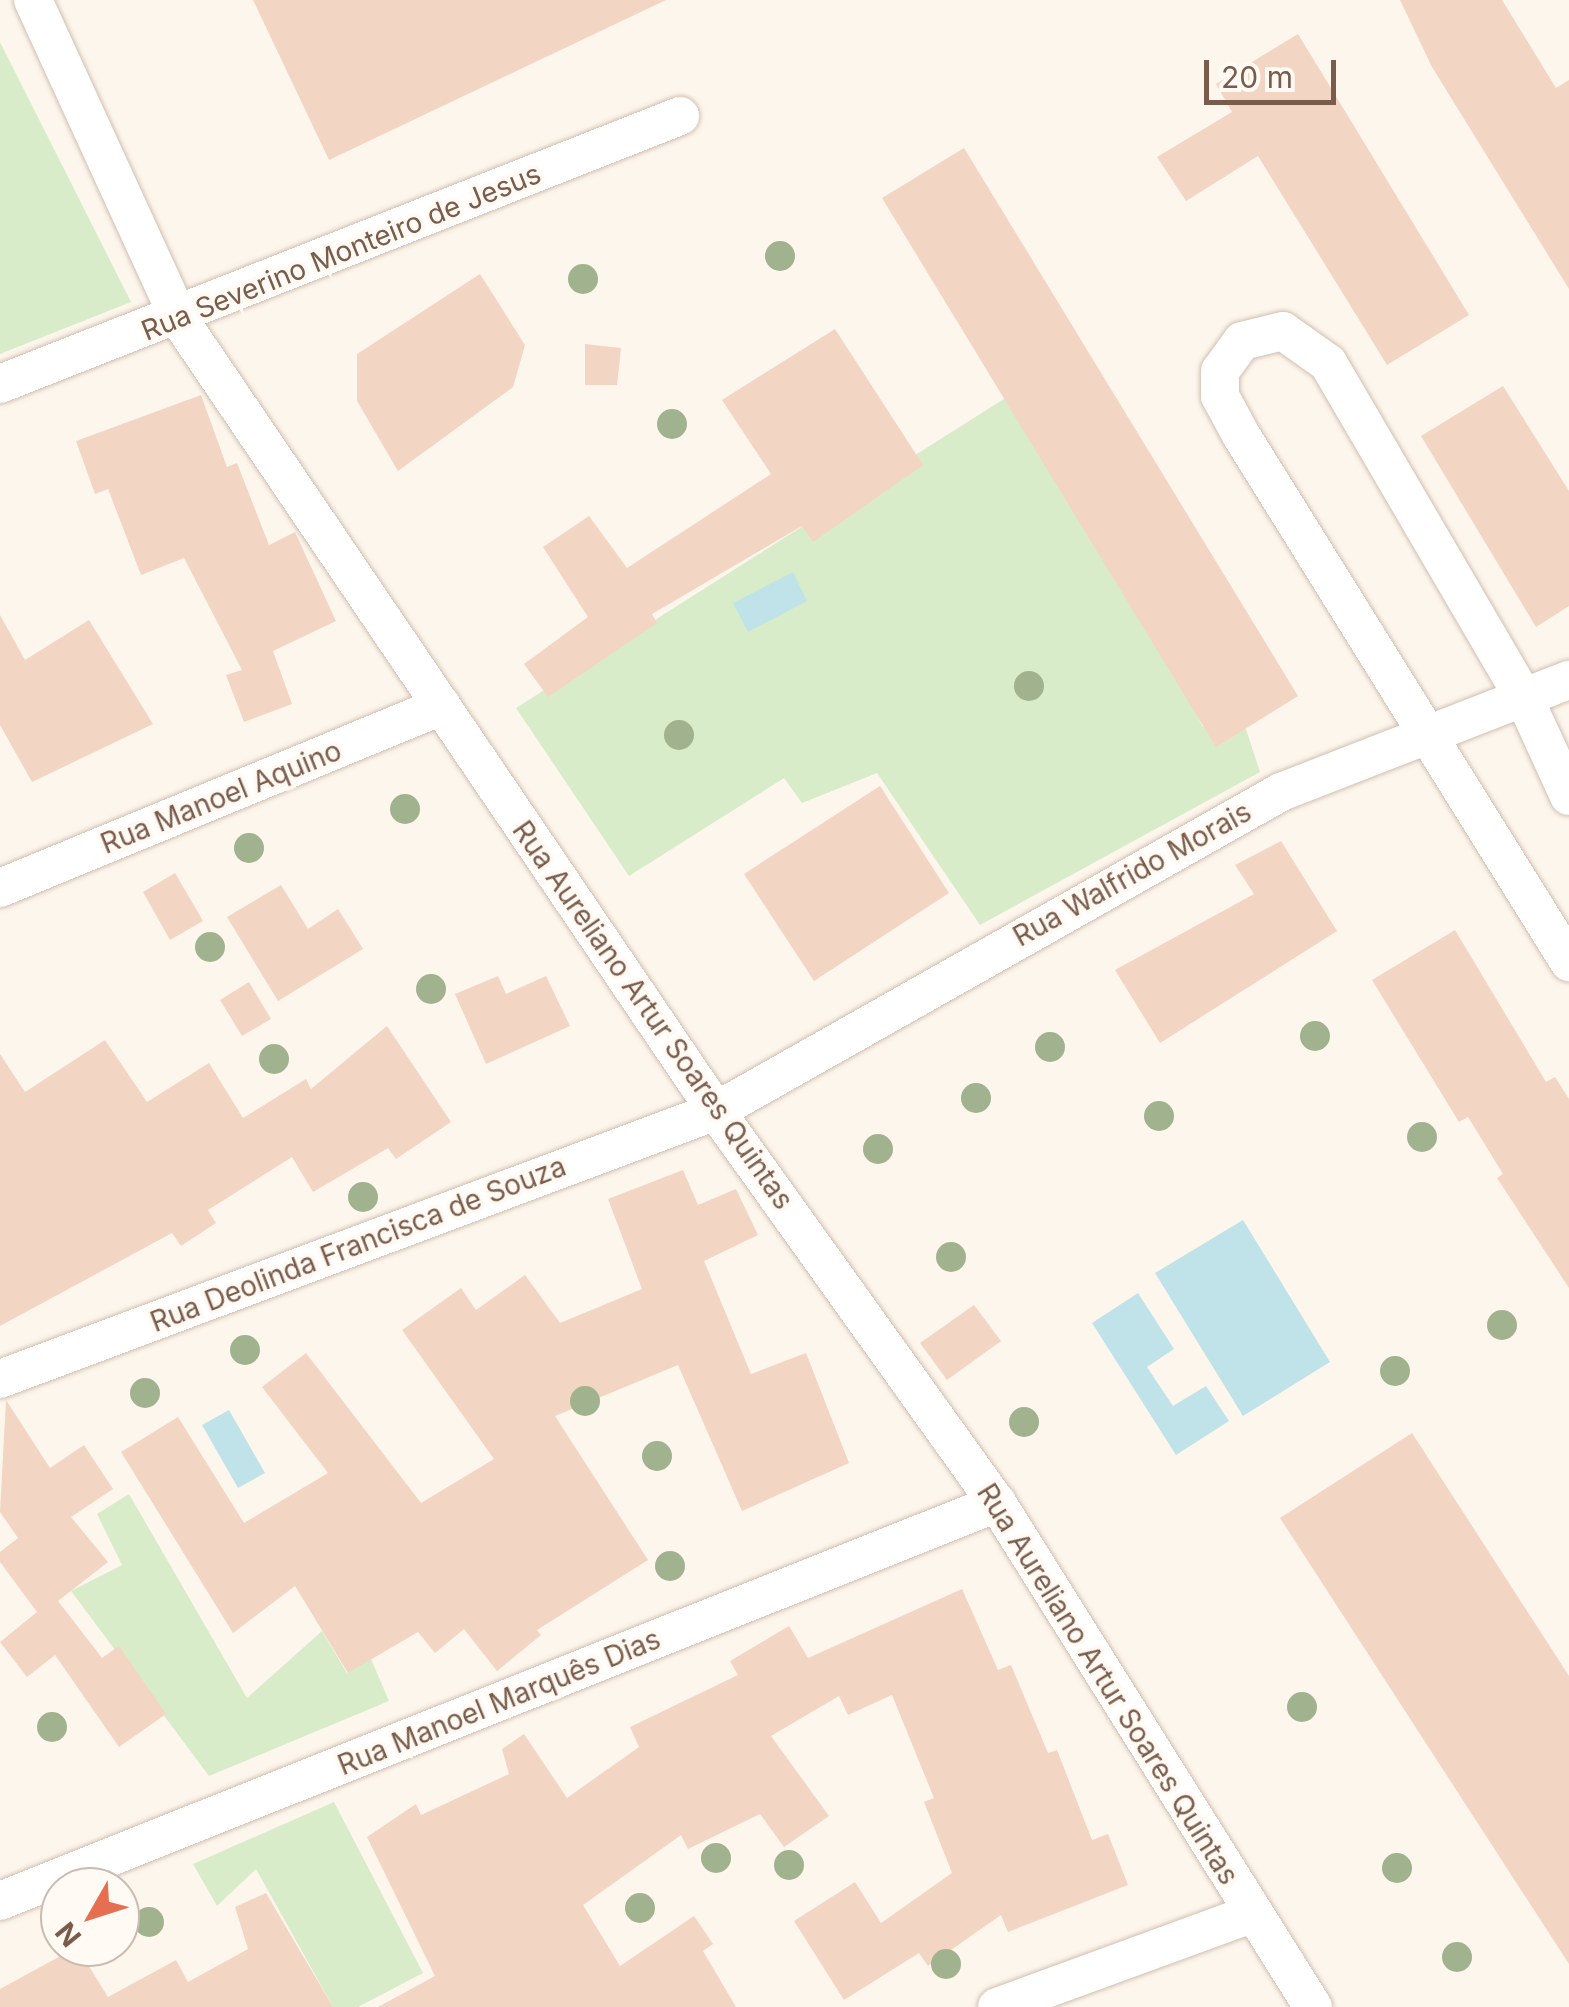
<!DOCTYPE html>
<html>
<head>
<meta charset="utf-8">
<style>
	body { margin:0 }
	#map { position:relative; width:1569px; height:2007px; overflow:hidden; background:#fdf6ec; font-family:Inter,sans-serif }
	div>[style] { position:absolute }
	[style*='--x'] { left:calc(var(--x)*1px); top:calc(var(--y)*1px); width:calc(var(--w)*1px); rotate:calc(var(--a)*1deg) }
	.green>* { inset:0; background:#d8ecc9 }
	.water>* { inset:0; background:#bfe3e8 }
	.building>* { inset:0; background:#f3d5c3 }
	.roads { filter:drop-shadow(0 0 2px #d1beb0) drop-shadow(0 0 2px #d1beb0) }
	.street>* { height:38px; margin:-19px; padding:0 19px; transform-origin:19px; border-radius:19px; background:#fff }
	.trees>* { width:30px; height:30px; margin:-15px; border-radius:50%; background:#a0b28e }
	span { translate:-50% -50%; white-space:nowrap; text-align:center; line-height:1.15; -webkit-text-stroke:8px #fffaf3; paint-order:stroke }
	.street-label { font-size:28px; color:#7a5c4d }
	.north { position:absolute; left:40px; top:1867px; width:100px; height:100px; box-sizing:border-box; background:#fffaf3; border:2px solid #cabbb1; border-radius:50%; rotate:231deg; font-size:28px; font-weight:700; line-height:40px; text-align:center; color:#7a5c4d }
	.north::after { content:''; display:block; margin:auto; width:35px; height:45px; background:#e76f51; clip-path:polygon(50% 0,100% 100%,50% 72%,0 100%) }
	.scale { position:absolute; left:1204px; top:60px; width:132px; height:45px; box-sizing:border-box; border:5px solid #7a5c4d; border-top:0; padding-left:12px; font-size:30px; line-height:35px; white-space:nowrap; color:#7a5c4d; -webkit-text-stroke:8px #fffaf3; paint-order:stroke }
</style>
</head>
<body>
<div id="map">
	<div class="green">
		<i style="clip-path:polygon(0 42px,131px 302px,0 354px)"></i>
		<i style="clip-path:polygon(1021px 388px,1203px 727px,1240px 711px,1260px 772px,980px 925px,877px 773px,802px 803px,784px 778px,629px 876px,516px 708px)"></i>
		<i style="clip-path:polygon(129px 1494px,247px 1698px,322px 1631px,347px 1673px,371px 1659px,389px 1701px,209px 1776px,71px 1591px,122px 1565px,97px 1514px)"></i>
		<i style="clip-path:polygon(334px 1802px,423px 1973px,358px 2007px,333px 2007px,256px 1869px,217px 1906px,193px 1864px)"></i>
	</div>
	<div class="water">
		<i style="clip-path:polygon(793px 572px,807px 601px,748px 632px,733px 603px)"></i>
		<i style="clip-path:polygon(1243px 1220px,1330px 1362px,1243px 1416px,1155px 1273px)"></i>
		<i style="clip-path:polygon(1138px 1293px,1174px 1349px,1147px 1367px,1173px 1406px,1206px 1386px,1229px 1421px,1176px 1455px,1092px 1323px)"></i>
		<i style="clip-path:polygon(229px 1410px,265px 1473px,238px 1488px,202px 1425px)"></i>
	</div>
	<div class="building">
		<i style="clip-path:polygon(253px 0,666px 0,329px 160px)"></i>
		<i style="clip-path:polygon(1400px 0,1502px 0,1556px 88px,1569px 80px,1569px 289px,1432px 67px)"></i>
		<i style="clip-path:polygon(1298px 34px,1469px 315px,1387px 365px,1258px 156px,1186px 201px,1157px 157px,1232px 112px,1216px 84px)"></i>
		<i style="clip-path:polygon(964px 148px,1298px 696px,1216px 747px,882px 198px)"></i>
		<i style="clip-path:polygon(480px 274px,525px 345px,513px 387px,398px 471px,357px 401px,357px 354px)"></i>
		<i style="clip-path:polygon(835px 329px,923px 465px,813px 542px,802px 526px,652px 614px,657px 623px,548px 697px,524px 664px,588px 617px,543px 547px,589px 516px,627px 568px,771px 474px,722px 400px)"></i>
		<i style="clip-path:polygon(585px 344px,621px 348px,617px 385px,585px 385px)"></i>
		<i style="clip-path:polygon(1503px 386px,1569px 491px,1569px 606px,1536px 627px,1421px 436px)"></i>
		<i style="clip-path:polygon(201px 395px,227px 467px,237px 463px,269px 545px,295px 532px,336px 621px,273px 651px,292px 704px,244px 722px,226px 675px,242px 670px,184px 558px,141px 575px,108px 489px,95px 494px,76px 441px)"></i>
		<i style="clip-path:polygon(0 615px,25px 660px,89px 620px,153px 724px,32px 782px,0 725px)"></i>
		<i style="clip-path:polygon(880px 786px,949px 893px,814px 981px,744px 874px)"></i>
		<i style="clip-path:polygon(1281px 841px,1337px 931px,1160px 1043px,1115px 970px,1254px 894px,1235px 865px)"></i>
		<i style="clip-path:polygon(175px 873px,203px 921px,170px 940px,143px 892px)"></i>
		<i style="clip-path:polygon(281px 885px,308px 929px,338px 909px,363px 949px,278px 1001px,227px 917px)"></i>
		<i style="clip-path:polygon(1455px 930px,1546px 1082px,1555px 1077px,1569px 1099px,1569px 1288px,1497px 1178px,1503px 1174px,1468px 1117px,1459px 1122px,1372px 980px)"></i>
		<i style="clip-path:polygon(498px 976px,506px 994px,546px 976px,570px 1026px,486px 1064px,455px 994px)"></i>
		<i style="clip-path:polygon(249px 982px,271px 1019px,242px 1036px,220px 1000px)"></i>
		<i style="clip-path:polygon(387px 1026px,451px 1122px,396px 1159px,388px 1148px,313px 1192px,292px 1157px,208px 1210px,216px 1223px,181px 1246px,172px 1233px,0 1326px,0 1054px,25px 1092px,105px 1040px,147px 1102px,209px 1063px,243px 1118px,306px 1079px,311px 1089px)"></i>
		<i style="clip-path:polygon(683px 1170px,698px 1205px,736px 1189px,758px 1235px,704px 1261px,751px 1374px,806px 1353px,849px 1463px,742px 1511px,678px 1365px,555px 1416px,648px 1560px,537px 1630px,541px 1635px,497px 1671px,464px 1629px,435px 1653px,418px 1632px,348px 1673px,295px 1586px,233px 1633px,121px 1452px,178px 1417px,244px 1523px,328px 1473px,262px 1387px,306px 1353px,421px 1503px,494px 1459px,402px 1330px,461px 1288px,476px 1310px,525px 1275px,560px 1323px,642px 1289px,608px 1199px)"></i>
		<i style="clip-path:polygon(974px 1305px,1001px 1341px,947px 1380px,920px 1343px)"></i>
		<i style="clip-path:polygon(6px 1400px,50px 1468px,84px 1445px,113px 1489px,71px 1517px,108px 1562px,58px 1601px,102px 1658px,119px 1646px,166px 1714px,119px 1747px,55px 1655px,27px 1677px,0 1642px,37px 1612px,0 1562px,0 1552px,18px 1538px,0 1512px)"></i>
		<i style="clip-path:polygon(1412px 1433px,1569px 1676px,1569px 1964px,1280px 1518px)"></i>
		<i style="clip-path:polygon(962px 1589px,998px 1670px,1011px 1665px,1048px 1753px,1057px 1750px,1092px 1840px,1108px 1834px,1128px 1885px,1008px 1932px,1001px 1915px,928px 1966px,919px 1953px,844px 2000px,794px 1921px,855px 1882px,881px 1923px,952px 1873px,924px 1802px,934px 1798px,892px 1695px,848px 1715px,839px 1696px,771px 1736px,829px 1816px,784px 1847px,760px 1814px,688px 1849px,681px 1835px,583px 1905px,620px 1966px,694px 1916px,713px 1944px,703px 1951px,736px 2007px,378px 2007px,435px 1976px,367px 1837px,416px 1804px,421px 1815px,509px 1774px,502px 1749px,524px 1734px,567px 1798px,639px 1747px,630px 1727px,738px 1675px,730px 1661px,789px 1626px,808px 1658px)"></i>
		<i style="clip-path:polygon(266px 1893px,333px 2007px,0 2007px,0 1989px,77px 1947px,108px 1997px,176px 1960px,188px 1982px,248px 1949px,235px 1907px)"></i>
	</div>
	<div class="roads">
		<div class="street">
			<i style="--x:33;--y:0;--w:351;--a:65.4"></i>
			<i style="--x:179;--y:319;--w:957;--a:55.86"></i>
			<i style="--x:716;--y:1111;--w:482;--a:54.4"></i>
			<i style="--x:997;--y:1503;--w:595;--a:57.91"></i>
			<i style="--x:0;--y:384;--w:731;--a:-21.51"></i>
			<i style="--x:1569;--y:796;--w:106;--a:-114.6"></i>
			<i style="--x:1525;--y:700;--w:390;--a:-120.3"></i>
			<i style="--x:1328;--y:363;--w:55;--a:-144.6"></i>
			<i style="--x:1283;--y:331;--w:42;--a:166.3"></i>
			<i style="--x:1242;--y:341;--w:37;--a:126"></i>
			<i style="--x:1220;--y:371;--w:25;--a:90"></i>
			<i style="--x:1220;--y:396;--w:44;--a:61.7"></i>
			<i style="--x:1241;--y:435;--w:621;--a:58.1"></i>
			<i style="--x:0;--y:888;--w:478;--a:-22.4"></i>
			<i style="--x:0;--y:1379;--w:765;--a:-20.52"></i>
			<i style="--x:716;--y:1111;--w:649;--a:-29.45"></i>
			<i style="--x:1281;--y:792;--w:309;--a:-21.3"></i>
			<i style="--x:0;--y:1901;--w:1074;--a:-21.76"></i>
			<i style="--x:997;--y:2007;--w:270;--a:-20.1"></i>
		</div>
	</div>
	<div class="trees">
		<i style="left:780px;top:256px"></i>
		<i style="left:583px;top:279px"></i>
		<i style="left:672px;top:424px"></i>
		<i style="left:1029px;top:686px"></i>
		<i style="left:679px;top:735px"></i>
		<i style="left:405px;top:809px"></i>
		<i style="left:249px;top:848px"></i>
		<i style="left:210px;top:947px"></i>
		<i style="left:431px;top:989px"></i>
		<i style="left:1315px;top:1036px"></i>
		<i style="left:1050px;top:1047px"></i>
		<i style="left:274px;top:1059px"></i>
		<i style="left:976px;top:1098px"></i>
		<i style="left:1159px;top:1116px"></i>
		<i style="left:1422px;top:1137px"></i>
		<i style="left:878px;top:1149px"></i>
		<i style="left:363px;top:1197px"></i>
		<i style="left:951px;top:1257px"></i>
		<i style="left:1502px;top:1325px"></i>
		<i style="left:245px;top:1350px"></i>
		<i style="left:1395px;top:1371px"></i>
		<i style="left:145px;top:1393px"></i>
		<i style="left:585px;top:1401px"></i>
		<i style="left:1024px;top:1422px"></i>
		<i style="left:657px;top:1456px"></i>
		<i style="left:670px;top:1566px"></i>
		<i style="left:1302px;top:1707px"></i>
		<i style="left:52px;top:1727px"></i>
		<i style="left:716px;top:1858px"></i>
		<i style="left:789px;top:1865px"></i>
		<i style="left:1397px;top:1868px"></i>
		<i style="left:640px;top:1908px"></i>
		<i style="left:149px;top:1922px"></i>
		<i style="left:1457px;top:1957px"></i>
		<i style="left:946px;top:1964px"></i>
	</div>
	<div class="street-label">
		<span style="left:341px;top:252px;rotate:-22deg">Rua Severino Monteiro de Jesus</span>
		<span style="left:221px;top:797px;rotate:-22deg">Rua Manoel Aquino</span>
		<span style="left:1132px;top:874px;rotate:-29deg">Rua Walfrido Morais</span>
		<span style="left:653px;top:1015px;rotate:55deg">Rua Aureliano Artur Soares Quintas</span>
		<span style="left:358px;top:1244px;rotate:-21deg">Rua Deolinda Francisca de Souza</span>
		<span style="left:1108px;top:1684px;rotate:58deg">Rua Aureliano Artur Soares Quintas</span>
		<span style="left:499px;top:1702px;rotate:-22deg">Rua Manoel Marquês Dias</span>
	</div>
	<div class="north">N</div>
	<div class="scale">20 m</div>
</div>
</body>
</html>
